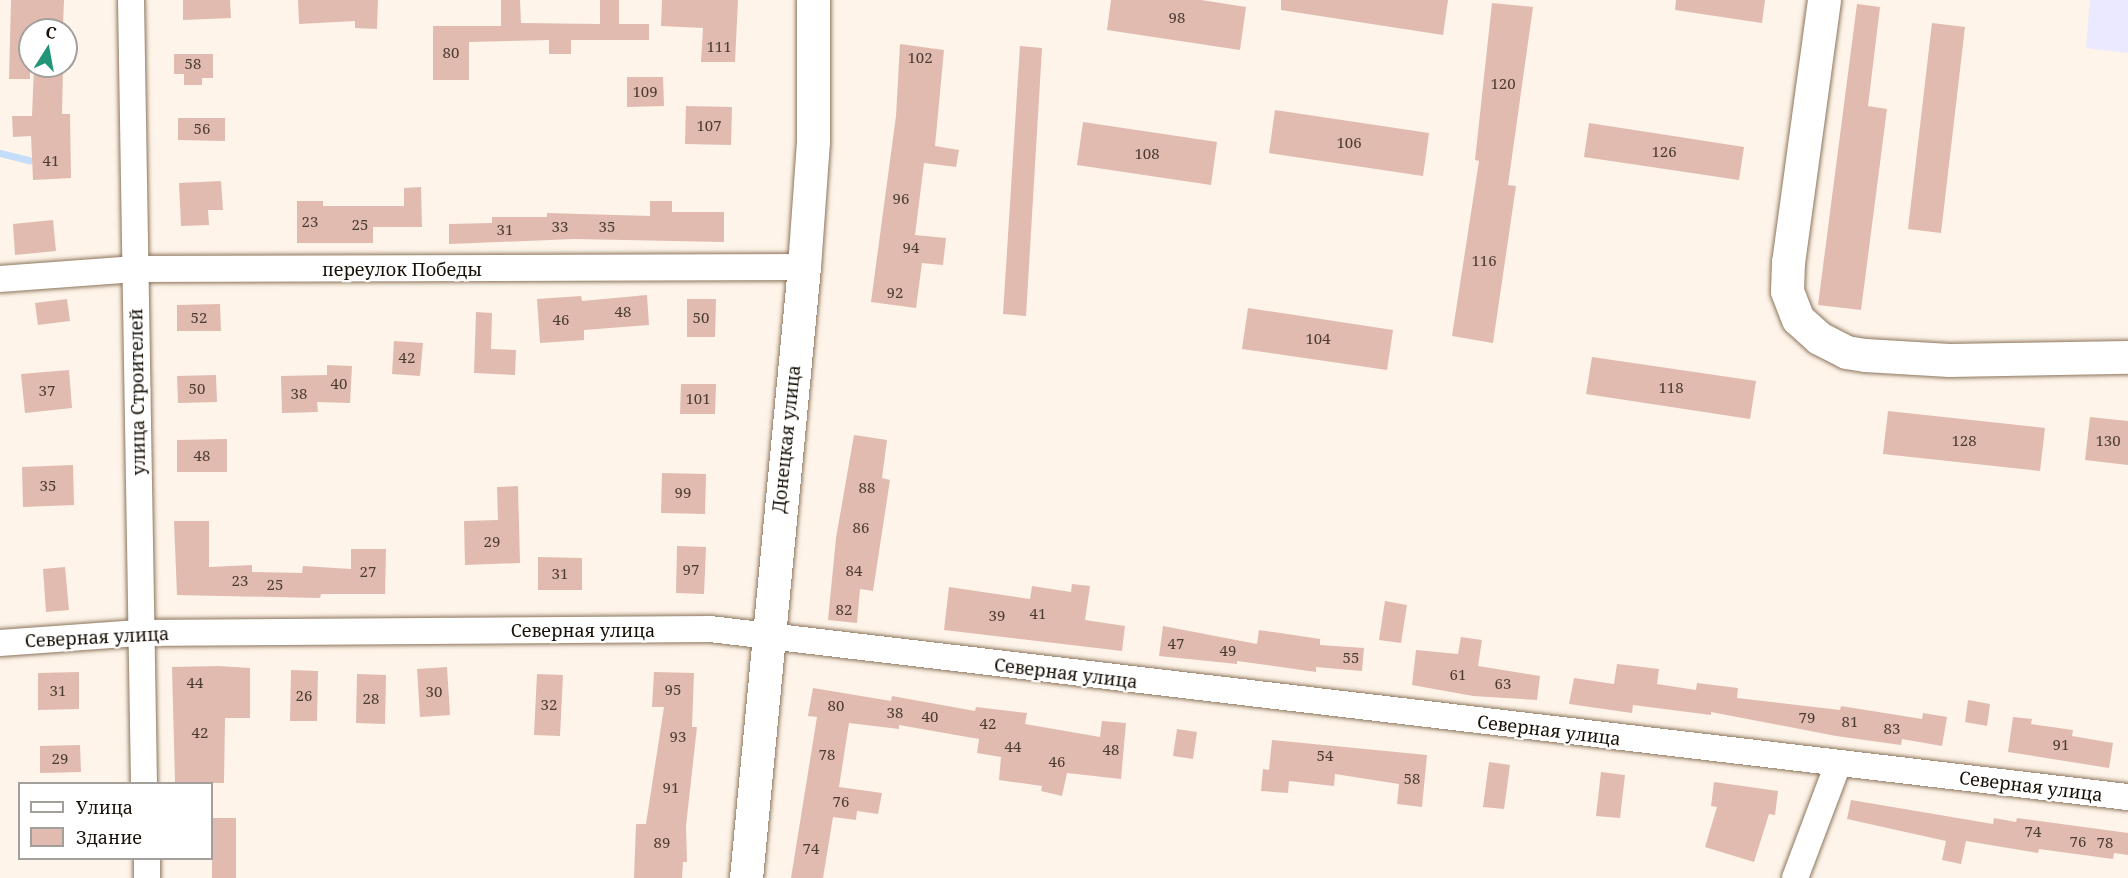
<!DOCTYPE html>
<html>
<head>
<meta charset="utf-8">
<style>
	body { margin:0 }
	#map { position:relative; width:2128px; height:878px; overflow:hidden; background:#fef4e9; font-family:"Noto Serif",serif }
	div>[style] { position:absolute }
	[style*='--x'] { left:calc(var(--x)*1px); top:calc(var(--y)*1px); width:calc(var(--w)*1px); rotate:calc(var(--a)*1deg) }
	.commercial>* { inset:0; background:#ebe9ff }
	.stream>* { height:7px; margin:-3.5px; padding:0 3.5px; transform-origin:3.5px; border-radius:3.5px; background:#c4def9 }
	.building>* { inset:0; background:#e1bbb0 }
	.roads { filter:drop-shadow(0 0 2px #8c755c) drop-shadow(0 0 2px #8c755c) }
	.minor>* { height:26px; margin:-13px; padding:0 13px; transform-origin:13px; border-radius:13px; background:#fff }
	.tertiary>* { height:33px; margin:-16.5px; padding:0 16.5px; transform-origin:16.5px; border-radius:16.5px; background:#fff }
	span { translate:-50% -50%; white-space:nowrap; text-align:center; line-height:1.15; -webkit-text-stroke:4.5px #fff; paint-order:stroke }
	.number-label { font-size:15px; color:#4b3c31 }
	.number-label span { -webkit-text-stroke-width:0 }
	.street-label { font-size:18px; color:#191107 }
	.legend { position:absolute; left:18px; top:782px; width:195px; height:78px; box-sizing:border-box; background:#fff; border:2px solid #a3a09c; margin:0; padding:8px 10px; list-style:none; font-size:18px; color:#191107 }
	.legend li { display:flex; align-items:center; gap:12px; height:30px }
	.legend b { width:30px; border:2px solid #a3a09c }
	.north { position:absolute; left:18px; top:18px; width:60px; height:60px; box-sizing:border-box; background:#fff; border:2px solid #a3a09c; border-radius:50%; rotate:11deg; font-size:16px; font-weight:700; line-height:24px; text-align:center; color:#191107 }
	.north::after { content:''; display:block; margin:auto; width:21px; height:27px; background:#229578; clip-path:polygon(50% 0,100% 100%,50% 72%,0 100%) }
</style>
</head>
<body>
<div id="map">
	<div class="commercial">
		<i style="clip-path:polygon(2090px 0,2128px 0,2128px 53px,2086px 48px)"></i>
	</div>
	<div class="stream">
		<i style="--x:0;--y:153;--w:30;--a:14"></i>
	</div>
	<div class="building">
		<i style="clip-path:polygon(11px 0,64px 0,63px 27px,30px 26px,30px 79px,9px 79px)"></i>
		<i style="clip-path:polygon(183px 0,230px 0,231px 18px,183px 20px)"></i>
		<i style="clip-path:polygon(298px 0,378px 0,377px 29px,355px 28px,355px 21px,299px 24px)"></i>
		<i style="clip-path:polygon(501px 0,520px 0,521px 23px,600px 24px,600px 0,619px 0,619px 24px,649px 24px,649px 40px,571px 40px,571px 54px,549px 54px,549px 40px,469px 42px,469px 80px,433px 80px,433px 26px,501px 26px)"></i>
		<i style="clip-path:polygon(662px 0,738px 0,735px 62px,701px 62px,703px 28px,661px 26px)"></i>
		<i style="clip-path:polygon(1111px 0,1201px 0,1246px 7px,1240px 50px,1107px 30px)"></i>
		<i style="clip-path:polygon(1281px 0,1448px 0,1443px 35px,1281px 10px)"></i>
		<i style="clip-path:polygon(1676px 0,1765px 0,1762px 23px,1675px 10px)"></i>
		<i style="clip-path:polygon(1492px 3px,1533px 7px,1508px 185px,1516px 186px,1493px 343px,1452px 336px,1479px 161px,1475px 160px)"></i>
		<i style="clip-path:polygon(1857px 4px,1880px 7px,1868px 106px,1887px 109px,1861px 310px,1818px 305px)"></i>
		<i style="clip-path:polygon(1932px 23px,1965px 27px,1941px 233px,1908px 229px)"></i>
		<i style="clip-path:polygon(900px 44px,944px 50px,935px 146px,959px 150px,956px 167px,924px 163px,915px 235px,946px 238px,943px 265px,922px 263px,916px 308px,871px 302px,896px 116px)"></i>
		<i style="clip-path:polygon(1020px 46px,1042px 48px,1026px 316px,1003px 314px)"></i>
		<i style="clip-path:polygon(174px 54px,213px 54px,213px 78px,202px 78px,202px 85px,184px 85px,184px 74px,174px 74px)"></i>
		<i style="clip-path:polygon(34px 66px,63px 66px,62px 114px,70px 114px,71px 178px,33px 180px,31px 136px,13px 137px,12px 116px,32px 116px)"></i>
		<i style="clip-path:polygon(627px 77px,663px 77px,664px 106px,627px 107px)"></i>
		<i style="clip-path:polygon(686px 106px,732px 107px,731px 145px,685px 144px)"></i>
		<i style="clip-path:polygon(1275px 110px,1429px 133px,1423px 176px,1269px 153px)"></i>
		<i style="clip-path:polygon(178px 118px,225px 118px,225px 141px,178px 140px)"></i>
		<i style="clip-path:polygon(1083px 122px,1217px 142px,1211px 185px,1077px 165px)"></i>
		<i style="clip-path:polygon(1589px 123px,1744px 147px,1739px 180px,1584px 157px)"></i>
		<i style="clip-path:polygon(221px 181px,223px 210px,208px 210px,209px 225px,181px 226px,179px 183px)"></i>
		<i style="clip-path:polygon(421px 187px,422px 227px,373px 227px,373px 243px,297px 243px,297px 201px,323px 201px,323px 206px,404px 206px,404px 188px)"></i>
		<i style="clip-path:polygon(650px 201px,672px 201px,672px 212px,724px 212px,724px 242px,574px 239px,449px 244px,449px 224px,492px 223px,492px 217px,547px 217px,547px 213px,650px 216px)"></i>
		<i style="clip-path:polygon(53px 220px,56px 251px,15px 255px,13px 224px)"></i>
		<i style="clip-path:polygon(647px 295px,649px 325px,584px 330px,584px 340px,540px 343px,537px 299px,581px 296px,582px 301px)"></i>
		<i style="clip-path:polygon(67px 299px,70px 321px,38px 325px,35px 303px)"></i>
		<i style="clip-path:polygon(687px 299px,716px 299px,715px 337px,687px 337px)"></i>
		<i style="clip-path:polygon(220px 304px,221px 331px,177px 331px,177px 305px)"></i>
		<i style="clip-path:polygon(1248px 308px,1393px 330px,1387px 370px,1242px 349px)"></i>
		<i style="clip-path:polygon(476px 312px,492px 313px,491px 349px,516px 350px,515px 375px,474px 373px)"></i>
		<i style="clip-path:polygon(394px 341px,423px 343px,420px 376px,392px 374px)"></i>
		<i style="clip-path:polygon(1592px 357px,1756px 381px,1750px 419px,1586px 394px)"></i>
		<i style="clip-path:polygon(327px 365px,352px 366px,350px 403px,317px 402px,318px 412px,282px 413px,281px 376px,327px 375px)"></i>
		<i style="clip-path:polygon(69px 370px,72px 408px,25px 413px,21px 374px)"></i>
		<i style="clip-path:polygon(216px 375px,217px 402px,178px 403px,177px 376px)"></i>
		<i style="clip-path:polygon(681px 384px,716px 384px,715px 414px,680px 414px)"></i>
		<i style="clip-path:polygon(1888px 411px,2045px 428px,2040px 471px,1883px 454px)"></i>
		<i style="clip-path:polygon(2090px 417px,2128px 421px,2128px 465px,2085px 460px)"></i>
		<i style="clip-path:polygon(854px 435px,887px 440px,882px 478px,890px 480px,873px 591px,860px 589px,857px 623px,828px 620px,836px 538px)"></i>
		<i style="clip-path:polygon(227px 439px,227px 472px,177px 472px,177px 440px)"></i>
		<i style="clip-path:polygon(73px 465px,74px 505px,23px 507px,22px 467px)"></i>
		<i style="clip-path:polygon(662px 473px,706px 474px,705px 514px,661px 513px)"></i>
		<i style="clip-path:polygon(518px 486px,520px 563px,465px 565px,464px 521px,498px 520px,497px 487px)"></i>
		<i style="clip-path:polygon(174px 521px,209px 521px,209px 567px,252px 565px,252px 572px,302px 573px,303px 566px,351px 569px,351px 549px,386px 549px,385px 594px,321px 594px,320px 598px,177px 595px)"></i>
		<i style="clip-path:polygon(677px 546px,706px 547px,704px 594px,676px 593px)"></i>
		<i style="clip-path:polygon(538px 557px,582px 558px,582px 590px,538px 590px)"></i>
		<i style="clip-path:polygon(65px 567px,69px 610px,46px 612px,43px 569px)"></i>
		<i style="clip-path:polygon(1072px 584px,1090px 586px,1085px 620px,1125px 626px,1122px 651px,944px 630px,949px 587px,1030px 599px,1032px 586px,1071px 592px)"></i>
		<i style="clip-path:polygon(1385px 601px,1407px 605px,1401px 643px,1379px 640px)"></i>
		<i style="clip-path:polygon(1163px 626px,1257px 644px,1259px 630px,1320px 639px,1320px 645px,1364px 648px,1362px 671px,1316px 667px,1316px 672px,1237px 661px,1237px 664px,1159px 656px)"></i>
		<i style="clip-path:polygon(1461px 637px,1482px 640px,1478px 666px,1540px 676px,1537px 700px,1473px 696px,1412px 685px,1416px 650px,1458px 654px)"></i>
		<i style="clip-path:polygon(1617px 664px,1659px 669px,1657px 684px,1696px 690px,1697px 683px,1738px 688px,1737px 698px,1840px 710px,1841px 706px,1922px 719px,1923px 713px,1947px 717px,1942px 746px,1902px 739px,1901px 745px,1836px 736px,1711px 712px,1711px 715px,1633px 705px,1632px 713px,1569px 704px,1574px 678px,1614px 684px)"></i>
		<i style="clip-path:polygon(218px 666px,250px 668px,250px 718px,225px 718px,224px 783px,175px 783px,172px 667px)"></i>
		<i style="clip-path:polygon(447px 667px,450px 715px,420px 717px,417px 669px)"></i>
		<i style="clip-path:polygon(291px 670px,318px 671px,317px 721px,290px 721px)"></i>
		<i style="clip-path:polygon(79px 672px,79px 709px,38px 710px,38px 673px)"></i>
		<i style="clip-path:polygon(654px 672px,694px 673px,692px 727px,697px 727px,686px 826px,687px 862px,683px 862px,682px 878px,634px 878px,636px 824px,646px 824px,664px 707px,652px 707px)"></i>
		<i style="clip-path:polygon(357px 674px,386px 675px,385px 724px,356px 723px)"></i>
		<i style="clip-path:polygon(537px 674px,563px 675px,560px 736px,534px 735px)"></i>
		<i style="clip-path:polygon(813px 688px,891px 701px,892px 696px,975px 711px,976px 707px,1027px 713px,1025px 724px,1100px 737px,1102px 721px,1126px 723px,1121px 779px,1067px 773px,1062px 796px,1041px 791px,1042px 786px,999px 780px,1001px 757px,977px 753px,979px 739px,899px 725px,899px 729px,849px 723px,839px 787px,882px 793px,878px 814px,857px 811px,856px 820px,833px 817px,823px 878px,791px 878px,817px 717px,808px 716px)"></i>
		<i style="clip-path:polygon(1968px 700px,1990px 704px,1987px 726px,1965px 722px)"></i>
		<i style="clip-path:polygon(2013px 717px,2032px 719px,2031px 724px,2073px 730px,2072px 736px,2113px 743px,2109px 768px,2008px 752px)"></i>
		<i style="clip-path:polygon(1177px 729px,1197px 732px,1193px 759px,1173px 756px)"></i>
		<i style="clip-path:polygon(1272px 740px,1427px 755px,1422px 807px,1397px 804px,1399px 784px,1335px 774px,1334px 786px,1289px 781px,1288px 793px,1261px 791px,1263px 769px,1269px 770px)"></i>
		<i style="clip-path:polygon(80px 745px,81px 772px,40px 773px,40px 746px)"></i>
		<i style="clip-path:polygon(1489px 762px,1510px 765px,1504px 809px,1483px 807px)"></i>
		<i style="clip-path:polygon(1601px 772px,1625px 775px,1620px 818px,1596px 816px)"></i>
		<i style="clip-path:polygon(1714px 782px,1778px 791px,1775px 815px,1769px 814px,1754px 862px,1705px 847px,1717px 807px,1711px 806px)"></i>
		<i style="clip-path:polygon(1851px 800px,1993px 824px,1994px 818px,2016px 822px,2017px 818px,2128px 833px,2128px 855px,2114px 853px,2113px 859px,2039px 849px,2038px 853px,1966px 841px,1961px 864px,1942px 860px,1946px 841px,1847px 819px)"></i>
		<i style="clip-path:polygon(212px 818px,236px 818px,236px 878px,212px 878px)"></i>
	</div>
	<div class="roads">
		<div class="minor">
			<i style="--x:131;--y:0;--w:784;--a:89.05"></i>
			<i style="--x:0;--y:279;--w:136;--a:-4.2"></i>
			<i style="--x:136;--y:269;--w:668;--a:-0.17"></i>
			<i style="--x:0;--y:643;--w:139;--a:-4.1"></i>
			<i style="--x:139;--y:633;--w:571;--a:-0.4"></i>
			<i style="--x:710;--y:629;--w:1428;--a:6.76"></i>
			<i style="--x:147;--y:858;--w:20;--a:90"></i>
			<i style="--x:1795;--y:878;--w:122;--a:-69.3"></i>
		</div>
		<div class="tertiary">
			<i style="--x:1824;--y:0;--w:264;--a:97.8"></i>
			<i style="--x:1788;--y:262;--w:29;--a:92"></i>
			<i style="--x:1787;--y:291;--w:30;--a:69"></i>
			<i style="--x:1798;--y:319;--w:28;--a:42"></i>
			<i style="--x:1819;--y:338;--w:30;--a:27"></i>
			<i style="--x:1846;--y:352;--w:19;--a:9"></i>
			<i style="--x:1865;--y:355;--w:84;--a:3.4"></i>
			<i style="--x:1949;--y:360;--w:179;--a:-1"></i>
			<i style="--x:746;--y:878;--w:614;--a:-84.58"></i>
			<i style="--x:804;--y:267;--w:126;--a:-85.9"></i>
			<i style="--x:813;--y:141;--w:141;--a:-90"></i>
		</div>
	</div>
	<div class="number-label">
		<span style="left:1177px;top:18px">98</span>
		<span style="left:719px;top:47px">111</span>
		<span style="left:451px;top:53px">80</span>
		<span style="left:920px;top:58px">102</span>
		<span style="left:193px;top:64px">58</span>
		<span style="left:1503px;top:84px">120</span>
		<span style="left:645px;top:92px">109</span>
		<span style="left:709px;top:126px">107</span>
		<span style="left:202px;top:129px">56</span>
		<span style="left:1349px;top:143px">106</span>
		<span style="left:1664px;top:152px">126</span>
		<span style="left:1147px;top:154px">108</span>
		<span style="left:51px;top:161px">41</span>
		<span style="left:901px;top:199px">96</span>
		<span style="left:310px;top:222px">23</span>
		<span style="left:360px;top:225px">25</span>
		<span style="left:560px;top:227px">33</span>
		<span style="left:607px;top:227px">35</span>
		<span style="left:505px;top:230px">31</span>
		<span style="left:911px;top:248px">94</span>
		<span style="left:1484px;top:261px">116</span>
		<span style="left:895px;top:293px">92</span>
		<span style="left:623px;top:312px">48</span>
		<span style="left:199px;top:318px">52</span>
		<span style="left:701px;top:318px">50</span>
		<span style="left:561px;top:320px">46</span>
		<span style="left:1318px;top:339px">104</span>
		<span style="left:407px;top:358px">42</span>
		<span style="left:339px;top:384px">40</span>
		<span style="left:1671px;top:388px">118</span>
		<span style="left:197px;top:389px">50</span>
		<span style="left:47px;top:391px">37</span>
		<span style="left:299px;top:394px">38</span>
		<span style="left:698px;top:399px">101</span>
		<span style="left:1964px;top:441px">128</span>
		<span style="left:2108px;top:441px">130</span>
		<span style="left:202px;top:456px">48</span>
		<span style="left:48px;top:486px">35</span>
		<span style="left:867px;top:488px">88</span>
		<span style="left:683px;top:493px">99</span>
		<span style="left:861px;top:528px">86</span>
		<span style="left:492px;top:542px">29</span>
		<span style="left:691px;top:570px">97</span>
		<span style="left:854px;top:571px">84</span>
		<span style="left:368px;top:572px">27</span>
		<span style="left:560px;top:574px">31</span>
		<span style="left:240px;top:581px">23</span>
		<span style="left:275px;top:585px">25</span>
		<span style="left:844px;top:610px">82</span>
		<span style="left:1038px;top:614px">41</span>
		<span style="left:997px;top:616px">39</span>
		<span style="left:1176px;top:644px">47</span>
		<span style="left:1228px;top:651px">49</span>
		<span style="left:1351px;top:658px">55</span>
		<span style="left:1458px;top:675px">61</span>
		<span style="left:195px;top:683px">44</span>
		<span style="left:1503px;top:684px">63</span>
		<span style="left:673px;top:690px">95</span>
		<span style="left:58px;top:691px">31</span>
		<span style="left:434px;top:692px">30</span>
		<span style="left:304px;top:696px">26</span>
		<span style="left:371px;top:699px">28</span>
		<span style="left:549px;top:705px">32</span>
		<span style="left:836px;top:706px">80</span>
		<span style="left:895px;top:713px">38</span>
		<span style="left:930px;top:717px">40</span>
		<span style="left:1807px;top:718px">79</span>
		<span style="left:1850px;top:722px">81</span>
		<span style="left:988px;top:724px">42</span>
		<span style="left:1892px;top:729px">83</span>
		<span style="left:200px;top:733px">42</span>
		<span style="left:678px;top:737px">93</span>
		<span style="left:2061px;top:745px">91</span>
		<span style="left:1013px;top:747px">44</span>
		<span style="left:1111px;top:750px">48</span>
		<span style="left:827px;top:755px">78</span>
		<span style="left:1325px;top:756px">54</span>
		<span style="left:60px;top:759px">29</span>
		<span style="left:1057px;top:762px">46</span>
		<span style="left:1412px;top:779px">58</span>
		<span style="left:671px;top:788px">91</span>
		<span style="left:841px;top:802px">76</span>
		<span style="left:2033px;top:832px">74</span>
		<span style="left:2078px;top:842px">76</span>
		<span style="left:662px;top:843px">89</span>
		<span style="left:2105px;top:843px">78</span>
		<span style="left:811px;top:849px">74</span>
	</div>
	<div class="street-label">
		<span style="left:402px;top:269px">переулок Победы</span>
		<span style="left:137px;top:392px;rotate:-91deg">улица Строителей</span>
		<span style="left:786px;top:439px;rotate:-84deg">Донецкая улица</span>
		<span style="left:583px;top:630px">Северная улица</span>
		<span style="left:97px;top:637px;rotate:-3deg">Северная улица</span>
		<span style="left:1066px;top:673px;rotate:7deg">Северная улица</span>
		<span style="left:1549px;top:730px;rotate:7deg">Северная улица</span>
		<span style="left:2031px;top:786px;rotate:7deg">Северная улица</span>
	</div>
	<ul class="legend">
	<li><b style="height:8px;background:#fff"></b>Улица</li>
	<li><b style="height:16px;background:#e1bbb0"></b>Здание</li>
	</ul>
	<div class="north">С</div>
</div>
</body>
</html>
